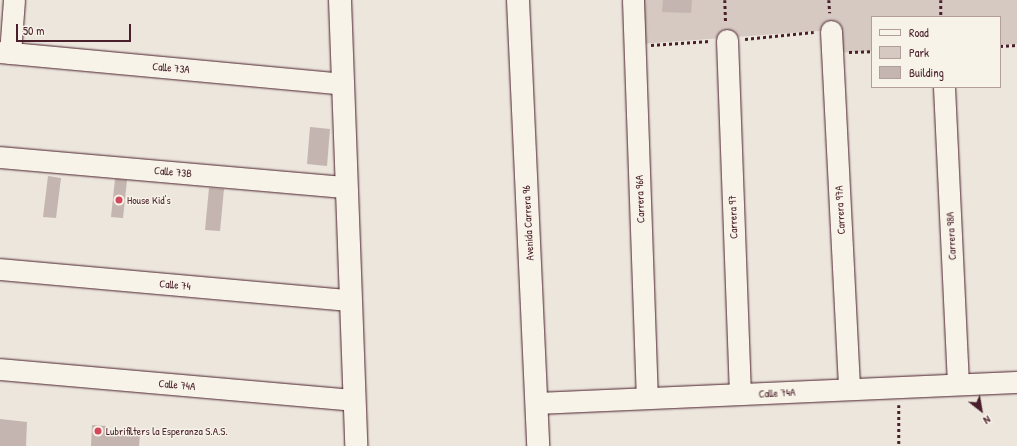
<!DOCTYPE html>
<html>
<head>
<meta charset="utf-8">
<style>
	body { margin:0 }
	#map { position:relative; width:1017px; height:446px; overflow:hidden; background:#ece6dd; font-family:"Patrick Hand",sans-serif }
	div>[style] { position:absolute }
	[style*='--x'] { left:calc(var(--x)*1px); top:calc(var(--y)*1px); width:calc(var(--w)*1px); rotate:calc(var(--a)*1deg) }
	.green>* { inset:0; background:#d5c9c2 }
	.building>* { inset:0; background:#c4b5b0 }
	.path>* { height:2.5px; margin-top:-1.25px; transform-origin:0; background:repeating-linear-gradient(90deg,#4a1f2b 0 3px,transparent 0 6px) }
	.roads { filter:drop-shadow(0 0 1px #4a1f2b) drop-shadow(0 0 1px #4a1f2b) }
	.minor>* { height:21px; margin:-10.5px; padding:0 10.5px; transform-origin:10.5px; border-radius:10.5px; background:#f7f3e8 }
	.major>* { height:22px; margin:-11px; padding:0 11px; transform-origin:11px; border-radius:11px; background:#f7f3e8 }
	.dots>* { width:11px; height:11px; translate:-50% -50%; box-sizing:border-box; border:2px solid #f7f3e8; border-radius:50% }
	span { translate:-50% -50%; white-space:nowrap; text-align:center; line-height:1.15; -webkit-text-stroke:3px #f7f3e8; paint-order:stroke }
	.street-label { font-size:11px; color:#4a1f2b }
	.poi-label { font-size:11px; color:#4a1f2b }
	.left { translate:0 -50%; text-align:left }
	.legend { position:absolute; left:871px; top:16px; width:130px; height:72px; box-sizing:border-box; background:#f7f3e8; border:1px solid #b29e9c; margin:0; padding:5px 7px; list-style:none; font-size:12px; color:#4a1f2b }
	.legend li { display:flex; align-items:center; gap:8px; height:20px }
	.legend b { width:20px; border:1px solid #b29e9c }
	.north { position:absolute; left:961px; top:390px; width:40px; height:40px; -webkit-text-stroke:3px #f7f3e8; paint-order:stroke; rotate:149deg; font-size:11px; font-weight:700; line-height:16px; text-align:center; color:#4a1f2b }
	.north::after { content:''; display:block; margin:auto; width:14px; height:18px; background:#4a1f2b; clip-path:polygon(50% 0,100% 100%,50% 72%,0 100%) }
	.scale { position:absolute; left:16px; top:24px; width:115px; height:18px; box-sizing:border-box; border:2px solid #4a1f2b; border-top:0; padding-left:5px; font-size:12px; line-height:14px; white-space:nowrap; color:#4a1f2b; -webkit-text-stroke:3px #f7f3e8; paint-order:stroke }
</style>
</head>
<body>
<div id="map">
	<div class="green">
		<i style="clip-path:polygon(638px 0,1017px 0,1017px 44px,1000px 45px,1000px 17px,872px 17px,872px 51px,834px 53px,832px 30px,640px 44px)"></i>
	</div>
	<div class="building">
		<i style="clip-path:polygon(663px 0,692px 0,691px 13px,662px 12px)"></i>
		<i style="clip-path:polygon(310px 127px,330px 129px,327px 166px,307px 164px)"></i>
		<i style="clip-path:polygon(48px 176px,61px 178px,56px 218px,43px 217px)"></i>
		<i style="clip-path:polygon(115px 179px,127px 180px,123px 218px,111px 217px)"></i>
		<i style="clip-path:polygon(209px 188px,224px 189px,220px 231px,205px 230px)"></i>
		<i style="clip-path:polygon(0 419px,27px 422px,26px 446px,0 446px)"></i>
		<i style="clip-path:polygon(92px 425px,106px 426px,105px 432px,140px 435px,139px 446px,91px 446px)"></i>
	</div>
	<div class="path">
		<i style="--x:725;--y:0;--w:23;--a:88"></i>
		<i style="--x:829;--y:0;--w:13;--a:86"></i>
		<i style="--x:941;--y:0;--w:17;--a:90"></i>
		<i style="--x:745;--y:39;--w:69;--a:-5.8"></i>
		<i style="--x:651;--y:45;--w:59;--a:-3.9"></i>
		<i style="--x:1000;--y:46;--w:17;--a:-3"></i>
		<i style="--x:849;--y:52;--w:23;--a:-2"></i>
		<i style="--x:899;--y:405;--w:41;--a:90"></i>
	</div>
	<div class="roads">
		<div class="minor">
			<i style="--x:633;--y:0;--w:398;--a:88"></i>
			<i style="--x:831;--y:31;--w:358;--a:87.1"></i>
			<i style="--x:727;--y:40;--w:354;--a:87.9"></i>
			<i style="--x:0;--y:52;--w:343;--a:5.3"></i>
			<i style="--x:10;--y:53;--w:53;--a:-85.7"></i>
			<i style="--x:944;--y:87;--w:297;--a:87.3"></i>
			<i style="--x:0;--y:157;--w:346;--a:5"></i>
			<i style="--x:0;--y:269;--w:351;--a:5.1"></i>
			<i style="--x:0;--y:369;--w:355;--a:5"></i>
			<i style="--x:536;--y:403;--w:481;--a:-2.5"></i>
		</div>
		<div class="major">
			<i style="--x:340;--y:0;--w:446;--a:87.9"></i>
			<i style="--x:518;--y:0;--w:446;--a:87.4"></i>
		</div>
	</div>
	<div class="dots">
		<i style="left:119px;top:200px;background:#d1495b"></i>
		<i style="left:98px;top:431px;background:#d1495b"></i>
	</div>
	<div class="street-label">
		<span style="left:171px;top:68px;rotate:5deg">Calle 73A</span>
		<span style="left:173px;top:172px;rotate:5deg">Calle 73B</span>
		<span style="left:640px;top:199px;rotate:-92deg">Carrera 96A</span>
		<span style="left:840px;top:210px;rotate:-93deg">Carrera 97A</span>
		<span style="left:733px;top:217px;rotate:-92deg">Carrera 97</span>
		<span style="left:528px;top:223px;rotate:-93deg">Avenida Carrera 96</span>
		<span style="left:951px;top:236px;rotate:-93deg">Carrera 98A</span>
		<span style="left:175px;top:285px;rotate:5deg">Calle 74</span>
		<span style="left:177px;top:385px;rotate:5deg">Calle 74A</span>
		<span style="left:777px;top:393px;rotate:-3deg">Calle 74A</span>
	</div>
	<div class="poi-label">
		<span class="left" style="left:127px;top:200px">House Kid's</span>
		<span class="left" style="left:106px;top:431px">Lubrifilters la Esperanza S.A.S.</span>
	</div>
	<ul class="legend">
	<li><b style="height:5px;background:#f7f3e8"></b>Road</li>
	<li><b style="height:11px;background:#d5c9c2"></b>Park</li>
	<li><b style="height:11px;background:#c4b5b0"></b>Building</li>
	</ul>
	<div class="north">N</div>
	<div class="scale">50 m</div>
</div>
</body>
</html>
